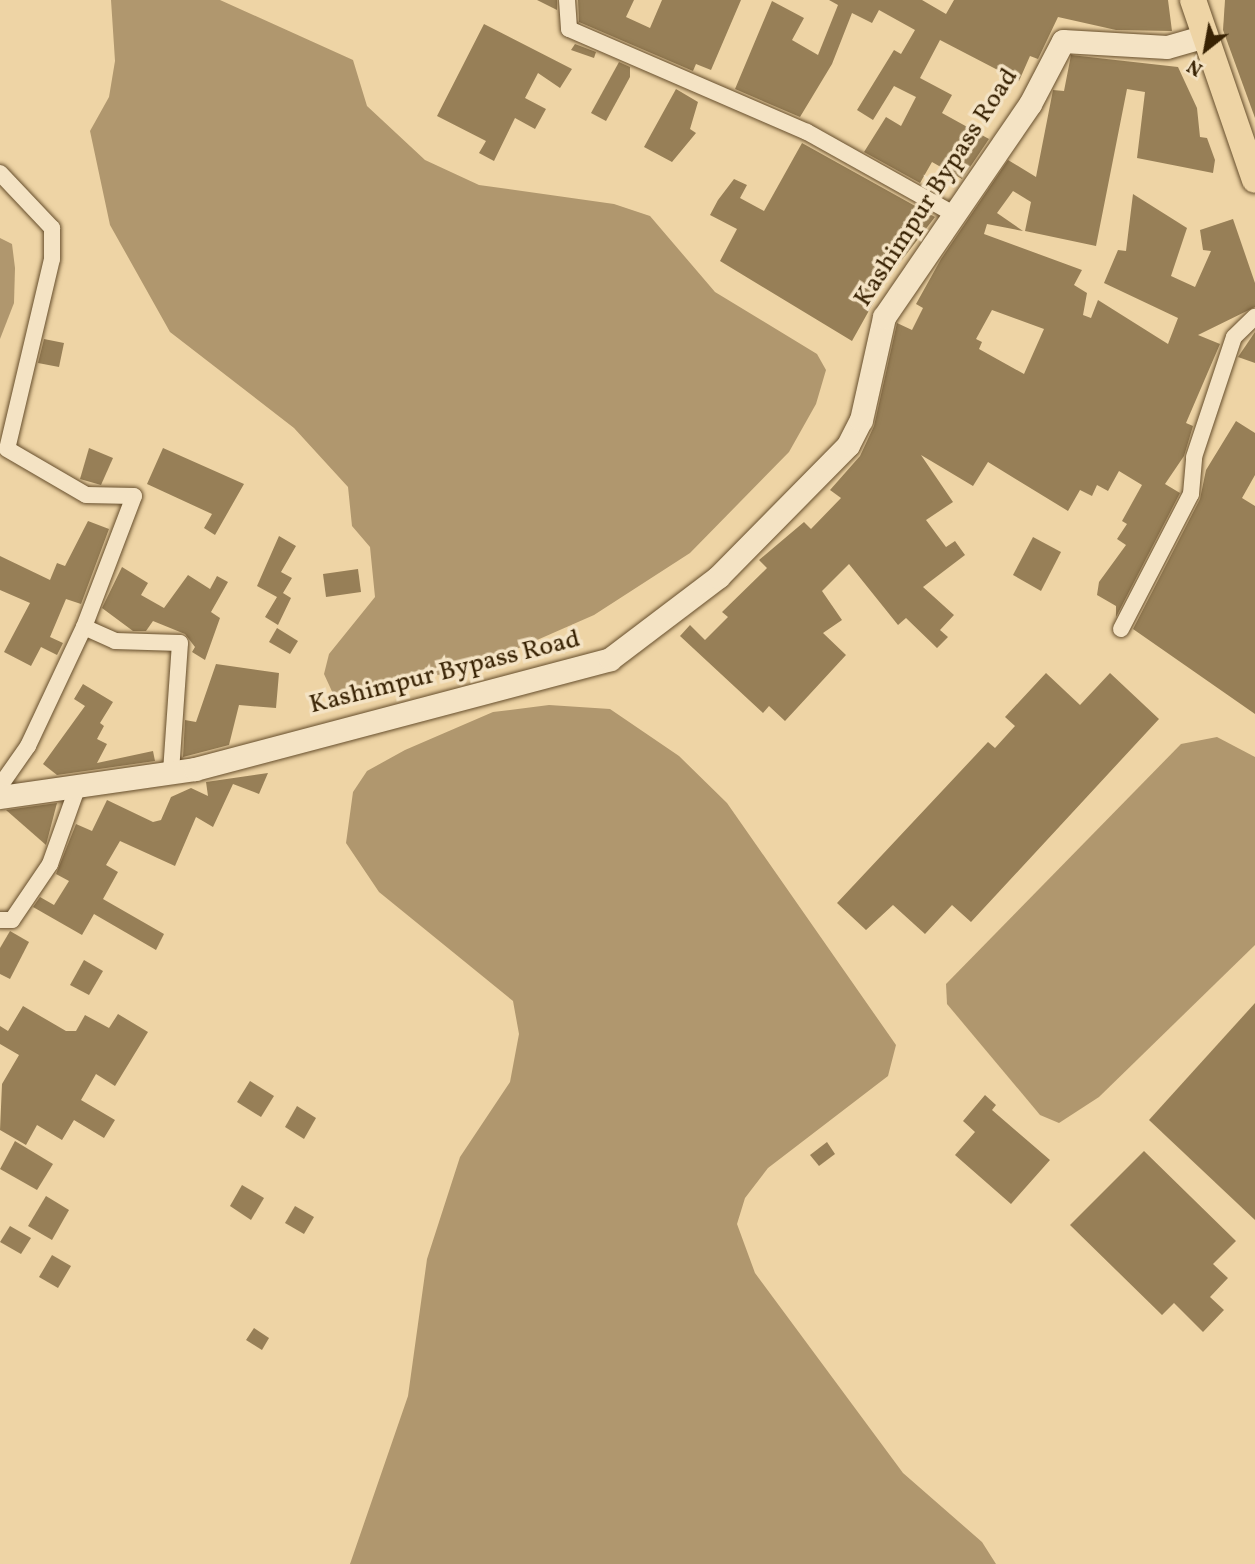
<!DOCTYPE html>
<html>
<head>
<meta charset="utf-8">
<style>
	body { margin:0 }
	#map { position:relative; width:1255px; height:1564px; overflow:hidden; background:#eed4a5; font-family:Vollkorn,serif }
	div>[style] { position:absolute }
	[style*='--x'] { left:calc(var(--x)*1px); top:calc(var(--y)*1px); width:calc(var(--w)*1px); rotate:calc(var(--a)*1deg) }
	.water>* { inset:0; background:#b0976e }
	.building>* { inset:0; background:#977f57 }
	.roads { filter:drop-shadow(0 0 2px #664e2c) drop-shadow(0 0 2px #664e2c) }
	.minor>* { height:16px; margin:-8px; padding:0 8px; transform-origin:8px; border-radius:8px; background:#f4e3c4 }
	.secondary>* { height:23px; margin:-11.5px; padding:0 11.5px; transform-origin:11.5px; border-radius:11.5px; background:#f4e3c4 }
	.trunk>* { height:26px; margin:-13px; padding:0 13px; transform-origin:13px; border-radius:13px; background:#eed4a5 }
	span { translate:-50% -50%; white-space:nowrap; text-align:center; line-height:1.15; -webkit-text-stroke:7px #f4e3c4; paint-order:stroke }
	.street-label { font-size:26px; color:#382203 }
	.north { position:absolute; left:1171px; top:14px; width:70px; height:70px; -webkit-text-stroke:5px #f4e3c4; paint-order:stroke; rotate:211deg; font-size:19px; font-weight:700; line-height:28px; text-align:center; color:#382203 }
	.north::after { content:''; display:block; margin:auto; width:24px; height:32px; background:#382203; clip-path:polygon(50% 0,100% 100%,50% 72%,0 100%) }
</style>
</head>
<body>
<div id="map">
	<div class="water">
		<i style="clip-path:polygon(111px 0,220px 0,353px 60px,367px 106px,425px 160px,479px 185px,614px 204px,650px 216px,715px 292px,817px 354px,826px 370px,816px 404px,789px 452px,690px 553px,594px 615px,478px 666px,335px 698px,324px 674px,329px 654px,375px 597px,370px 547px,352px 526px,348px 487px,294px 428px,170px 332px,110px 225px,90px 131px,109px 97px,115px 61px)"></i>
		<i style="clip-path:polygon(0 238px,12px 244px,15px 268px,14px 303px,0 339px)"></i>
		<i style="clip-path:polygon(549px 705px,610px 709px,679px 756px,727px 803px,896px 1045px,888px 1076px,768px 1168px,745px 1198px,737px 1224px,755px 1273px,903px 1473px,982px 1542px,996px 1564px,350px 1564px,408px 1396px,427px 1259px,460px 1157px,510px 1082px,519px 1034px,513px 1001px,379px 892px,346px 843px,353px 792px,367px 771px,405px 750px,493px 712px)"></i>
		<i style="clip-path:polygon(1217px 737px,1255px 757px,1255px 945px,1099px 1097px,1059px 1123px,1040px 1115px,947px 1004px,946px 984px,1181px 744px)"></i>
	</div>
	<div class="building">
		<i style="clip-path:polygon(537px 0,557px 0,557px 10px)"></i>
		<i style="clip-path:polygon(578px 0,634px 0,626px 17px,650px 28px,662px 0,741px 0,711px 70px,696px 64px,693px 71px,579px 22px)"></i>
		<i style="clip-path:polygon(829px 0,922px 0,946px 14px,954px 0,1168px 0,1172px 31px,1116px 30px,1058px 17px,1038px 59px,1030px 56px,1019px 81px,940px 40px,920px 78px,952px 95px,942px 113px,989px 139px,962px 179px,932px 162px,920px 183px,864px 152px,886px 117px,901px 126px,916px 97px,894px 86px,873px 120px,857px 110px,894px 50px,901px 54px,915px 30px,879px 10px,872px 23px,852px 13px,832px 64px,800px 117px,735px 89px,772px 1px,804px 18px,792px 40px,818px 55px,838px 5px)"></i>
		<i style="clip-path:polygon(1225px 0,1255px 0,1255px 118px,1223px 30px)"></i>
		<i style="clip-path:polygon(484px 24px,572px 69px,560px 88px,538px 73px,525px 98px,546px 109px,535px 129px,515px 118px,494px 161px,479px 153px,486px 141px,437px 116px)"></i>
		<i style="clip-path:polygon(575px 44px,596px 52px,594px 58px,571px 50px)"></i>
		<i style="clip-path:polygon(evenodd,1071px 55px,1178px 67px,1197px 108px,1200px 137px,1207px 138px,1215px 160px,1213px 173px,1137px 158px,1145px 92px,1127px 89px,1096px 246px,1025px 231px,1031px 202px,1013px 191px,997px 213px,1023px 231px,987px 224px,984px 234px,1082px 270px,1074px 285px,1087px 293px,1083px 315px,1091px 318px,1098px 300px,1168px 344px,1178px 318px,1104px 283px,1118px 250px,1126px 251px,1133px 194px,1187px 228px,1171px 276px,1195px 287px,1211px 251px,1203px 250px,1200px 230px,1233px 219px,1255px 283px,1255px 307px,1198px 335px,1220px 344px,1186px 423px,1193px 426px,1184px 456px,1165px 484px,1180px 493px,1116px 617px,1116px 606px,1097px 595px,1099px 582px,1126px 545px,1117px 539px,1127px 524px,1122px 521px,1142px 485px,1119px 471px,1108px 491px,1097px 485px,1092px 496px,1080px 490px,1068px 511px,988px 462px,973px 486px,921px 455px,953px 502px,926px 520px,946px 547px,955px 541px,965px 555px,923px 587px,954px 615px,940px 630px,948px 637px,937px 648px,906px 618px,898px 625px,849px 564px,822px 591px,842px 620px,823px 633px,846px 655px,785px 721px,769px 706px,763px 713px,680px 636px,690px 625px,705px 640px,728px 617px,722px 612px,767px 568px,759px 560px,804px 522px,811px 529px,841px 498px,830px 490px,860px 456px,874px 426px,897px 323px,912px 330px,923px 308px,916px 304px,941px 259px,1008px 160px,1036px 177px,1053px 90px,1064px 91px,1071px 55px,992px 310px,1044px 329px,1024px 374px,979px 349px,982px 342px,976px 339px,992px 310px)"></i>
		<i style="clip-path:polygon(619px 62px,630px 67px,630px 77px,606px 121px,591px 113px)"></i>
		<i style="clip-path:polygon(676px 89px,698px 102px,690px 129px,696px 133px,672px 162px,644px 147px)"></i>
		<i style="clip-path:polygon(802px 143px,935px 217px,885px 282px,852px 341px,720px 261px,737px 229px,710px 215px,718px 200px,734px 179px,747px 185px,740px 198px,764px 211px)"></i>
		<i style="clip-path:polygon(1255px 332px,1255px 363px,1238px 357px)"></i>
		<i style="clip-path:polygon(44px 339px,64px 343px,59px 367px,38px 363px)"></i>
		<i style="clip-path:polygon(1236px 421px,1255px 433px,1255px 475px,1242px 498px,1255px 506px,1255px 714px,1133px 629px,1200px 499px,1206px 470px)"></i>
		<i style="clip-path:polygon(89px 448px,113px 458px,101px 485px,80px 479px)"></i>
		<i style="clip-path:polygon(163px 448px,244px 484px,215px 535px,204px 528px,212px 514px,147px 484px)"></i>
		<i style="clip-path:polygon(88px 521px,109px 529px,81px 604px,66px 599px,50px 637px,63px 643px,57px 655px,41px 647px,31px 666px,4px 652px,30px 603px,0 590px,0 556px,50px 580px,57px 563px,65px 566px)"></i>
		<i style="clip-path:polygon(279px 536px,296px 546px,281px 572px,292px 578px,283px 593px,291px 598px,278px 625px,265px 617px,277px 597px,257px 586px)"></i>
		<i style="clip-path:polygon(1033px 537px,1061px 552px,1041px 591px,1013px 575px)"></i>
		<i style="clip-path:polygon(122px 567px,148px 583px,141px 595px,164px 608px,188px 575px,210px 589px,217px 576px,228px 582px,211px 612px,220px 618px,205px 660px,192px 652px,195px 647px,185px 634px,153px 621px,146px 631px,133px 631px,102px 608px)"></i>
		<i style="clip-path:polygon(358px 569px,361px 592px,326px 597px,323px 574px)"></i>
		<i style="clip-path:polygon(277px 628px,298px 641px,290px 654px,269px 642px)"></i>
		<i style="clip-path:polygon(216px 664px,279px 673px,276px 708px,239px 705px,229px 745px,183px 757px,185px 720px,196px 722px)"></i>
		<i style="clip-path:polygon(1046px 673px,1080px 705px,1110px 673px,1159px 719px,971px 922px,952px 905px,925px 934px,893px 905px,866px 930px,837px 903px,988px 742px,995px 748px,1015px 726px,1005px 717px)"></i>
		<i style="clip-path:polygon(83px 684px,113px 702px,100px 723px,104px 726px,97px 739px,107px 744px,97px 763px,153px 751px,155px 761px,57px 775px,43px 764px,85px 706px,74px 699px)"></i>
		<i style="clip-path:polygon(268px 773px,259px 794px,233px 784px,213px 827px,196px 817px,175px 866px,120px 841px,106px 865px,118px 872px,103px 899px,164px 934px,156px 950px,94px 914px,82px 935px,33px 907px,40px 897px,54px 905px,69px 881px,56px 874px,76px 824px,92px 831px,107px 800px,153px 822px,161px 820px,171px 797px,191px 788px,208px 796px,206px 782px)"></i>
		<i style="clip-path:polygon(57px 803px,46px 845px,6px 810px)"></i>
		<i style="clip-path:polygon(10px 931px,29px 942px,10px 979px,0 974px,0 948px)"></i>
		<i style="clip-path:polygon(84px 960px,103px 971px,89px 995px,70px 985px)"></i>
		<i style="clip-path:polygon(1255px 1003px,1255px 1220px,1149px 1120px)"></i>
		<i style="clip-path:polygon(23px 1006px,66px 1031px,76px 1031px,85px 1015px,109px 1028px,118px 1014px,148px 1032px,115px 1086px,96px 1074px,81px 1100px,115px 1120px,104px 1138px,74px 1120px,62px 1140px,37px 1125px,26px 1145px,0 1130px,2px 1084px,19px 1055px,0 1044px,0 1026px,8px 1031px)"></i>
		<i style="clip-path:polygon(250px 1081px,274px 1096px,261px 1117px,237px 1102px)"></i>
		<i style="clip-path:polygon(985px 1095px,996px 1105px,992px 1110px,1050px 1160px,1011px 1204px,955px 1155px,975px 1132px,963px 1121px)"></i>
		<i style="clip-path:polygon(297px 1106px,316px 1118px,304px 1139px,285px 1127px)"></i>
		<i style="clip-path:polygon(15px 1141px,53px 1164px,37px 1190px,0 1169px)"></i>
		<i style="clip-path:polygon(827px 1142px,835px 1154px,819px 1166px,810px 1155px)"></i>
		<i style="clip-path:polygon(1144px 1151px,1236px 1241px,1213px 1264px,1228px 1278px,1210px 1297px,1224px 1310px,1203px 1332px,1174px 1303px,1162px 1315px,1070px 1225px)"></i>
		<i style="clip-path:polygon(242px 1185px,264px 1198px,251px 1220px,230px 1206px)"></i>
		<i style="clip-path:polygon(46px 1196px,69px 1210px,52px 1240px,28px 1226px)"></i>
		<i style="clip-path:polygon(295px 1206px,314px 1217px,304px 1234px,285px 1223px)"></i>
		<i style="clip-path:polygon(10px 1226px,31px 1238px,21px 1254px,0 1242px)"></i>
		<i style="clip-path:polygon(52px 1255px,71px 1266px,58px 1288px,39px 1277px)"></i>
		<i style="clip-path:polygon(254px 1328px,269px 1338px,262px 1350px,246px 1340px)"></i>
	</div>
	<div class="roads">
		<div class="minor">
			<i style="--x:567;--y:0;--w:29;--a:86"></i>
			<i style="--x:569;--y:29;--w:259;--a:23.4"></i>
			<i style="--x:807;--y:132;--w:168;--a:29.2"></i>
			<i style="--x:0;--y:173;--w:76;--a:46.6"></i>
			<i style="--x:52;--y:228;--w:31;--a:90"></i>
			<i style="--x:52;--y:259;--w:195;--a:103.3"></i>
			<i style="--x:7;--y:449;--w:91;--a:30.2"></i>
			<i style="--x:86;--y:495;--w:48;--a:1.2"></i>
			<i style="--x:134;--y:496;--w:140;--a:110.9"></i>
			<i style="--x:84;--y:627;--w:132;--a:115.2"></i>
			<i style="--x:28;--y:746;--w:49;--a:125"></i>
			<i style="--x:84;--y:627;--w:34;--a:24"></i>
			<i style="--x:115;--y:641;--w:65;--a:1.8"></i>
			<i style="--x:180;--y:643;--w:129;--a:94"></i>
			<i style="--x:1121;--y:629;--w:152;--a:-62.6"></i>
			<i style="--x:1191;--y:494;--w:37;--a:-85"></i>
			<i style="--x:1194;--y:457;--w:126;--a:-71.6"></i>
			<i style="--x:1234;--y:337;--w:29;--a:-44"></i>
			<i style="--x:0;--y:920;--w:12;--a:0"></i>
			<i style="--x:12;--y:920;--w:68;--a:-55.8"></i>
			<i style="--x:50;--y:864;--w:83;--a:-70.3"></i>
		</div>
		<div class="secondary">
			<i style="--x:0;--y:797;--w:197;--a:-8.2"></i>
			<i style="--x:195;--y:769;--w:429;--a:-14.8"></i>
			<i style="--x:610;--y:659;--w:136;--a:-37.2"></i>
			<i style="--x:718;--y:577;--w:185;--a:-45.4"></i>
			<i style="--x:848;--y:445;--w:28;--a:-63"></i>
			<i style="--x:861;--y:420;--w:106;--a:-77.4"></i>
			<i style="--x:884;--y:317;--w:258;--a:-55.6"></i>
			<i style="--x:1030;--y:104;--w:71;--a:-62.4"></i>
			<i style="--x:1063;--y:41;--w:104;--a:3.3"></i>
			<i style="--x:1167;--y:47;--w:40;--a:-16"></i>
		</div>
		<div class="trunk">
			<i style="--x:1193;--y:0;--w:190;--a:71"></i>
		</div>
	</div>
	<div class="street-label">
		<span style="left:937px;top:188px;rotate:-57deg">Kashimpur Bypass Road</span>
		<span style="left:445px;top:673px;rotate:-14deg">Kashimpur Bypass Road</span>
	</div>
	<div class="north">N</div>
</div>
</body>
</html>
